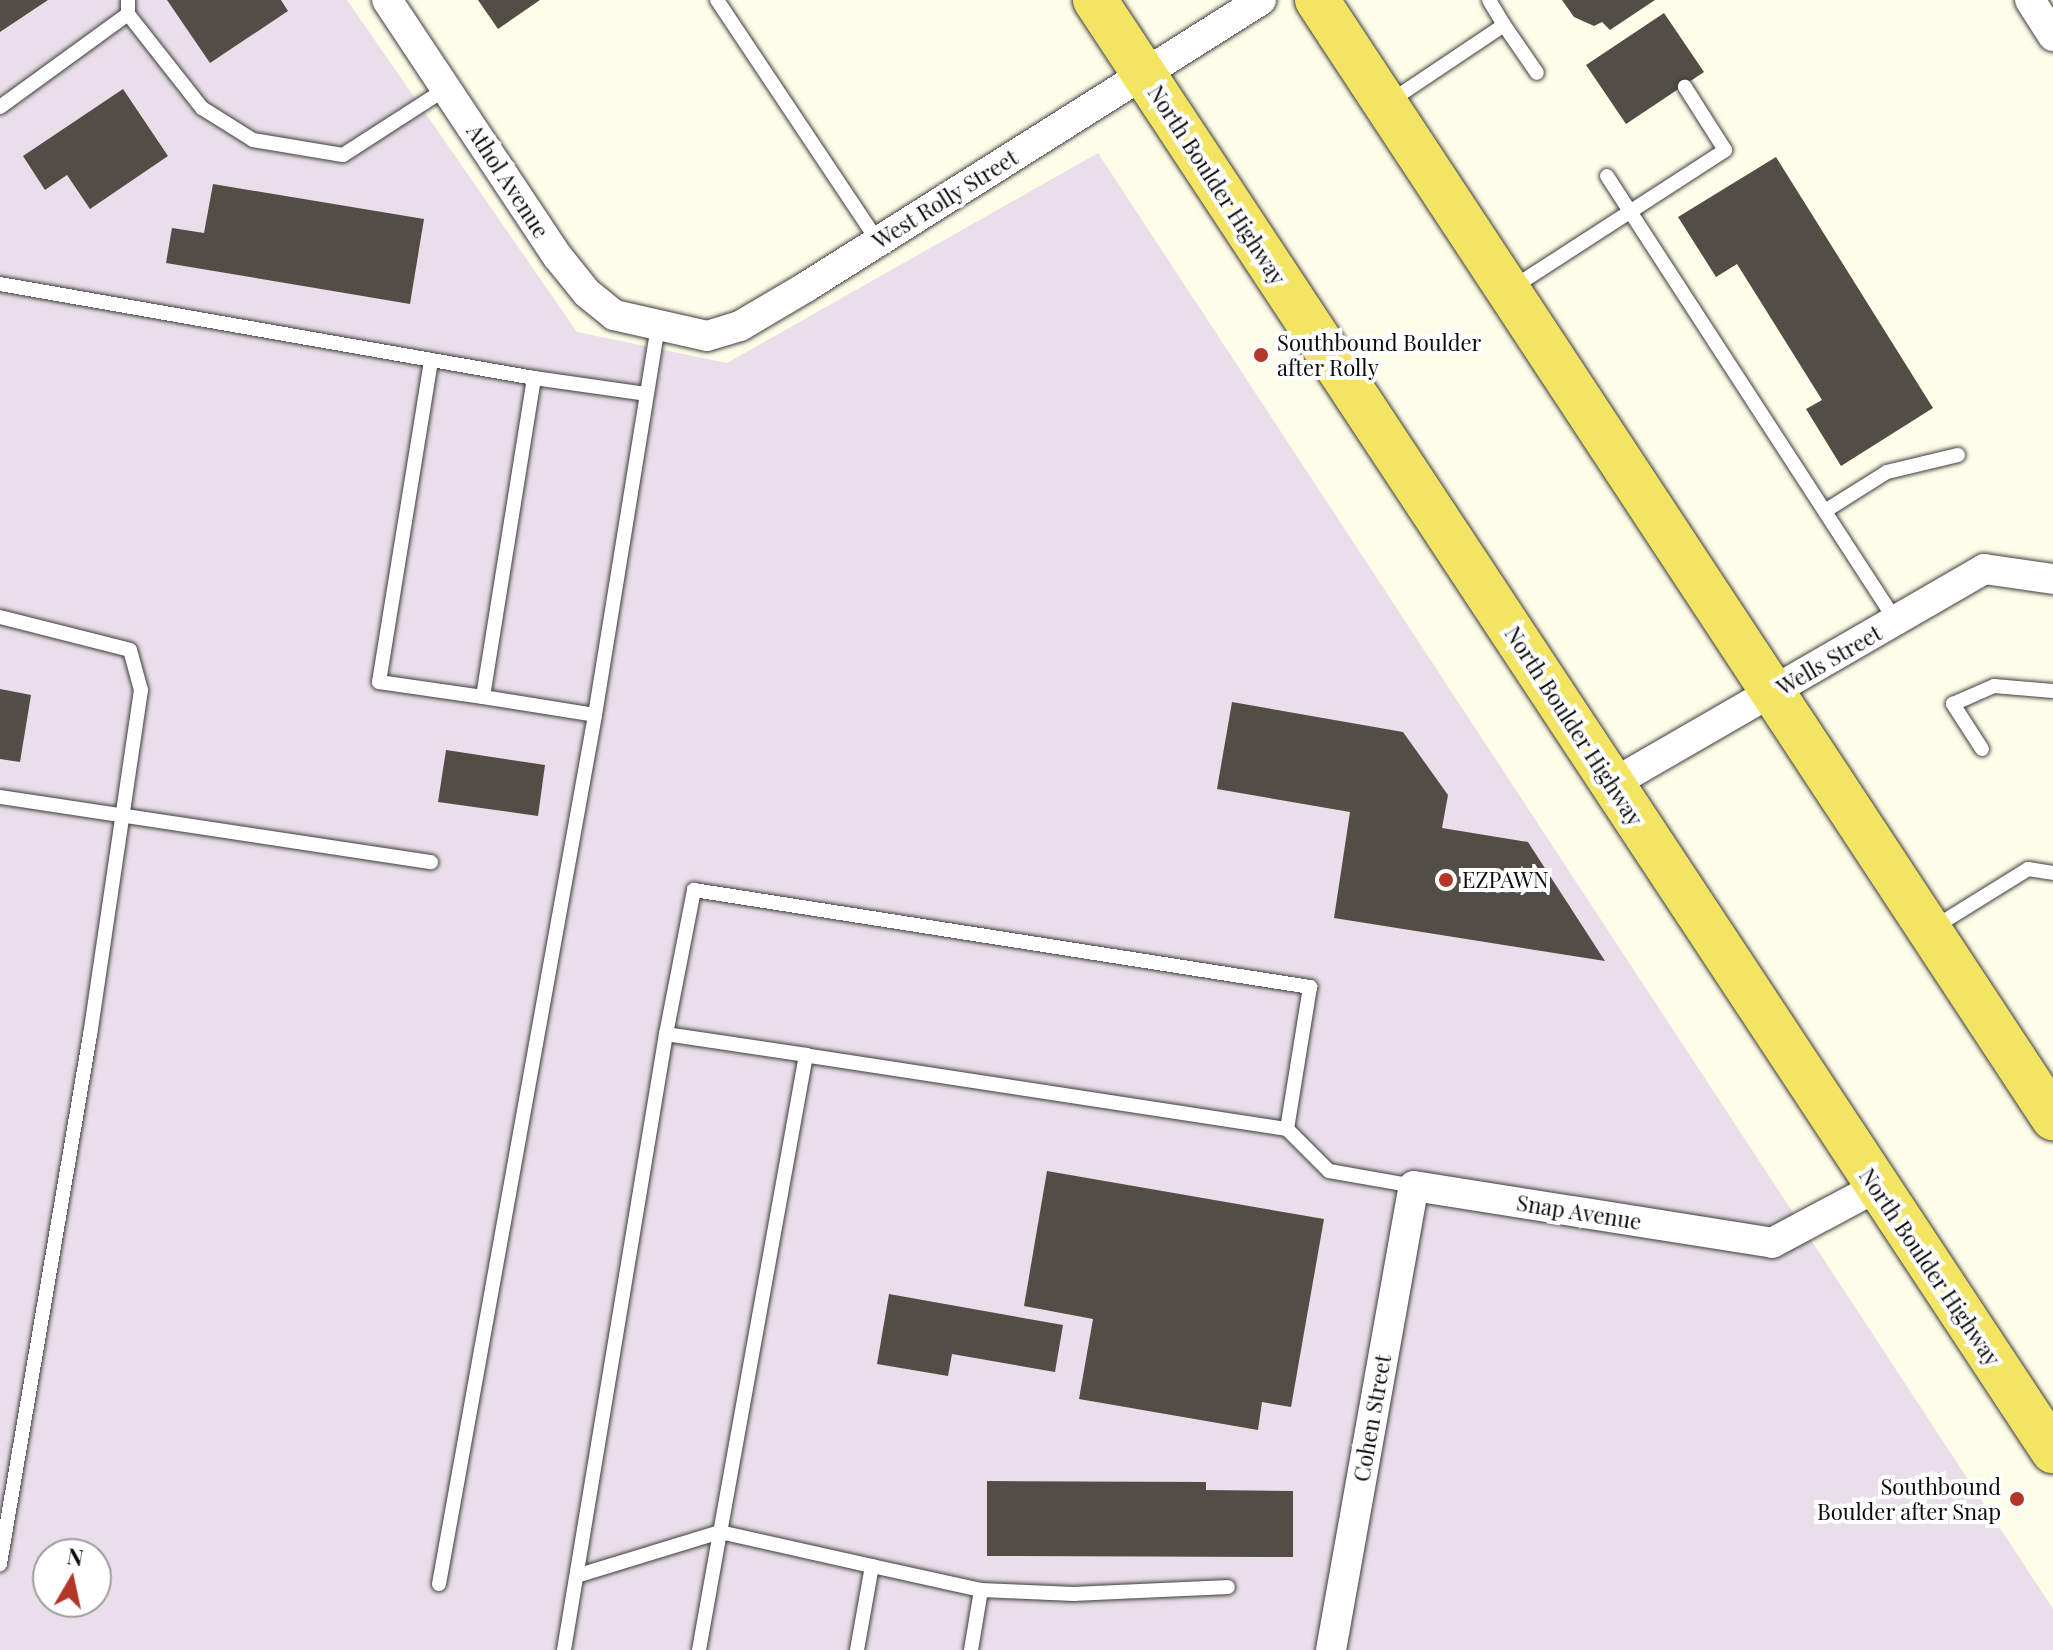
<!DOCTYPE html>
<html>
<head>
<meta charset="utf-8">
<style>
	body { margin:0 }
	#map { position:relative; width:2053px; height:1650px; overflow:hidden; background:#fefde8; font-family:"Playfair Display",serif }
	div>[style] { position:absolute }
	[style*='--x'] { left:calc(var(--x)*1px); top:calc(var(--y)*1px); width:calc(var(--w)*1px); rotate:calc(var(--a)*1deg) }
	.industrial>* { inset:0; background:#e9dee9 }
	.building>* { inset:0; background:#524d47 }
	.roads { filter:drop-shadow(0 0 2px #3d3d3d) drop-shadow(0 0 2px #3d3d3d) }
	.lane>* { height:14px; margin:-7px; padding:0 7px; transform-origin:7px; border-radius:7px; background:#fff }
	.street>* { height:30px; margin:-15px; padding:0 15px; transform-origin:15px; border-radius:15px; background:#fff }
	.primary>* { height:44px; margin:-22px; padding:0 22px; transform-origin:22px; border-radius:22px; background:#f3e563 }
	.dots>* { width:22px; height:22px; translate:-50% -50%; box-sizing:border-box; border:4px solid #fff; border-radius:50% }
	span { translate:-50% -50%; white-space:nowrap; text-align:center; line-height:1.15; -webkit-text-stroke:8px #fff; paint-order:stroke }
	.street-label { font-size:22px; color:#0a0a0a }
	.poi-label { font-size:22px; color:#0a0a0a }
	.left { translate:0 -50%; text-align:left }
	.right { translate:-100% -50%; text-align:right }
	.north { position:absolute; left:32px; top:1538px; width:80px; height:80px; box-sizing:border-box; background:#fff; border:2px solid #9d9d9d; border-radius:50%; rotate:9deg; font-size:22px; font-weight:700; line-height:32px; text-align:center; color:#0a0a0a }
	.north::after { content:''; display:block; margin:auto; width:28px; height:36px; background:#b43629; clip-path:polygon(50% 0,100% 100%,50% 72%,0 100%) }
</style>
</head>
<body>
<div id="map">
	<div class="industrial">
		<i style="clip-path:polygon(evenodd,0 0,347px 0,577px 332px,727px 363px,1098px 153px,2053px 1609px,2053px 1650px,0 1650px,0 0,48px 1554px,96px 1554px,96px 1602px,48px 1602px,48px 1554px)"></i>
	</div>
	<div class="building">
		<i style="clip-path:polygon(0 0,48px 0,0 32px)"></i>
		<i style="clip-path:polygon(167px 0,281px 0,288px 11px,210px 63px)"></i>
		<i style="clip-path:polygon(478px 0,540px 0,498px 29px)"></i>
		<i style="clip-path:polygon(1562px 0,1655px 0,1610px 30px,1602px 22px,1594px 26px,1574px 17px)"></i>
		<i style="clip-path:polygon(1664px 13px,1704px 72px,1626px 124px,1586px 65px)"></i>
		<i style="clip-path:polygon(123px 89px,168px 156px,90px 209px,67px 175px,45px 190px,23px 156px)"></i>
		<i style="clip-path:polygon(1776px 157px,1933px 408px,1841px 466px,1806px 409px,1822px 400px,1737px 264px,1716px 277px,1678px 217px)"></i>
		<i style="clip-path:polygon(213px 184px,424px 219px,410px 304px,166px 263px,172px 228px,204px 233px)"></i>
		<i style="clip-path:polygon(0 689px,31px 695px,20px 762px,0 759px)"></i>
		<i style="clip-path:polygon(1232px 702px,1403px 732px,1448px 795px,1442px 828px,1528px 842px,1605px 961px,1334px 918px,1350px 812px,1217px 789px)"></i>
		<i style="clip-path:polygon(446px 750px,545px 765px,538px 816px,438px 802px)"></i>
		<i style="clip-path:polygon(1047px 1171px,1324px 1219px,1291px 1407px,1262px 1402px,1258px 1430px,1079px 1399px,1093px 1319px,1024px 1306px)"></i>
		<i style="clip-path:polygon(889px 1294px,1063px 1325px,1055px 1372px,952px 1354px,948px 1376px,877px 1364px)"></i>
		<i style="clip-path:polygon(987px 1481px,1206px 1482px,1206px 1490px,1293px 1491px,1293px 1557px,987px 1556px)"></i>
	</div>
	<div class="roads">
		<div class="lane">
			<i style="--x:717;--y:0;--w:290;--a:56.3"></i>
			<i style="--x:128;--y:14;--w:120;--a:51.8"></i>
			<i style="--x:202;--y:108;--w:60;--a:32.1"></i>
			<i style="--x:253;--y:140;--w:91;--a:9.5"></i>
			<i style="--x:343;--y:155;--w:124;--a:-32.8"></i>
			<i style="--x:1504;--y:25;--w:58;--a:55.5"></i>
			<i style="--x:1389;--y:102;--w:138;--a:-33.8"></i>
			<i style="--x:1504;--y:25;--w:29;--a:-121"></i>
			<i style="--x:0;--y:107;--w:158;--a:-36"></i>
			<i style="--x:128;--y:14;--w:14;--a:-90"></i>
			<i style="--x:1607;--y:176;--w:531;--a:57"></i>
			<i style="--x:0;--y:284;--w:542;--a:9.98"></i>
			<i style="--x:534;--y:378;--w:323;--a:99.1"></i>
			<i style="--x:483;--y:697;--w:105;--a:-171.8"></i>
			<i style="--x:379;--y:682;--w:326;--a:-80.8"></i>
			<i style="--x:1512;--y:288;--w:254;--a:-32.9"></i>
			<i style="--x:1725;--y:150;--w:75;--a:-122.4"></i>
			<i style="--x:534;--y:378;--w:113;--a:8.1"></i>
			<i style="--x:1825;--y:511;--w:73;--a:-32.2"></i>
			<i style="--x:1887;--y:472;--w:73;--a:-13.5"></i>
			<i style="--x:0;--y:617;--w:134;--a:14.2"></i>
			<i style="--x:130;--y:650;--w:41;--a:74.6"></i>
			<i style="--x:141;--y:690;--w:349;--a:98.4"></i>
			<i style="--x:90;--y:1035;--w:537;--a:99.66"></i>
			<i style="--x:483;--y:697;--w:113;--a:9.1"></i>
			<i style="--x:595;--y:715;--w:392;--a:-80.8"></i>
			<i style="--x:1982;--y:749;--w:54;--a:-122.8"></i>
			<i style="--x:1953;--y:704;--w:45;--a:-23.7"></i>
			<i style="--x:1994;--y:686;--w:59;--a:4.8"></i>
			<i style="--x:0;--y:797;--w:436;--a:8.6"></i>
			<i style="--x:1933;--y:928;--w:112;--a:-31.8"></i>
			<i style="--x:2028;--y:869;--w:25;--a:9"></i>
			<i style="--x:666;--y:1034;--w:147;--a:-79"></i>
			<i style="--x:694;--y:890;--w:624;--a:8.95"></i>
			<i style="--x:1310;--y:987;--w:144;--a:99.2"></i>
			<i style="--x:1287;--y:1129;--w:487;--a:-171.3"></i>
			<i style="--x:1287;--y:1129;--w:59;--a:45"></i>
			<i style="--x:1329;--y:1171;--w:86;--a:10"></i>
			<i style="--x:439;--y:1584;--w:883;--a:-79.82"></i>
			<i style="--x:564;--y:1650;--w:624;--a:-80.6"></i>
			<i style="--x:666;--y:1034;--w:142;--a:8.5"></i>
			<i style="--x:806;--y:1055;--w:485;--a:100.2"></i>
			<i style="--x:720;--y:1532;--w:147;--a:163"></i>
			<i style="--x:699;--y:1650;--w:120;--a:-79.9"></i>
			<i style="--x:720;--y:1532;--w:156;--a:12.6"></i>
			<i style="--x:857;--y:1650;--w:85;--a:-79.9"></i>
			<i style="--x:872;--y:1566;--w:112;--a:12.4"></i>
			<i style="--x:971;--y:1650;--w:61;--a:-80.5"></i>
			<i style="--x:981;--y:1590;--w:93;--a:2.5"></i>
			<i style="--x:1074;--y:1594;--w:154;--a:-2.6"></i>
		</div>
		<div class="street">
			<i style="--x:387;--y:0;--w:309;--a:56.4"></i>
			<i style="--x:558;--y:257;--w:46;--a:51.1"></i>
			<i style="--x:587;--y:293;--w:35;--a:39"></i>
			<i style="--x:614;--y:315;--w:95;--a:12.7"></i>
			<i style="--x:707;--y:336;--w:34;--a:-17"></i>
			<i style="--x:740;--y:326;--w:77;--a:-30.6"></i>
			<i style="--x:806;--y:287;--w:538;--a:-32.24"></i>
			<i style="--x:2030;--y:0;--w:43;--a:57.4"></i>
			<i style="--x:1612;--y:784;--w:430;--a:-30"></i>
			<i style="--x:1984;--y:569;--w:70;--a:8.2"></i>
			<i style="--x:1331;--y:1650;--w:471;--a:-79.9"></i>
			<i style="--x:1414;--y:1186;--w:363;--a:9"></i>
			<i style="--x:1772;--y:1243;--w:117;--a:-28.1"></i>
		</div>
		<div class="primary">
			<i style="--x:1095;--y:0;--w:1739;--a:56.57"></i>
			<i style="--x:1317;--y:0;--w:1339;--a:56.64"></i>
		</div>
	</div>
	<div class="dots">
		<i style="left:1261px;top:355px;background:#b43629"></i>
		<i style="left:1446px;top:880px;background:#b43629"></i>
		<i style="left:2017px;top:1499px;background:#b43629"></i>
	</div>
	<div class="street-label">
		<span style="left:508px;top:181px;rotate:57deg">Athol Avenue</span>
		<span style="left:1217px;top:185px;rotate:57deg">North Boulder Highway</span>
		<span style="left:945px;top:199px;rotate:-32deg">West Rolly Street</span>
		<span style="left:1829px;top:660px;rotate:-30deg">Wells Street</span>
		<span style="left:1574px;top:726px;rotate:57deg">North Boulder Highway</span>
		<span style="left:1579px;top:1212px;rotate:9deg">Snap Avenue</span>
		<span style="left:1930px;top:1267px;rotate:56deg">North Boulder Highway</span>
		<span style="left:1372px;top:1418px;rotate:-80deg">Cohen Street</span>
	</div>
	<div class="poi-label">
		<span class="left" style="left:1277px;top:355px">Southbound Boulder<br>after Rolly</span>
		<span class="left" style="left:1462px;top:880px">EZPAWN</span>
		<span class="right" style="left:2001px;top:1499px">Southbound<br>Boulder after Snap</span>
	</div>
	<div class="north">N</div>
</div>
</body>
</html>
